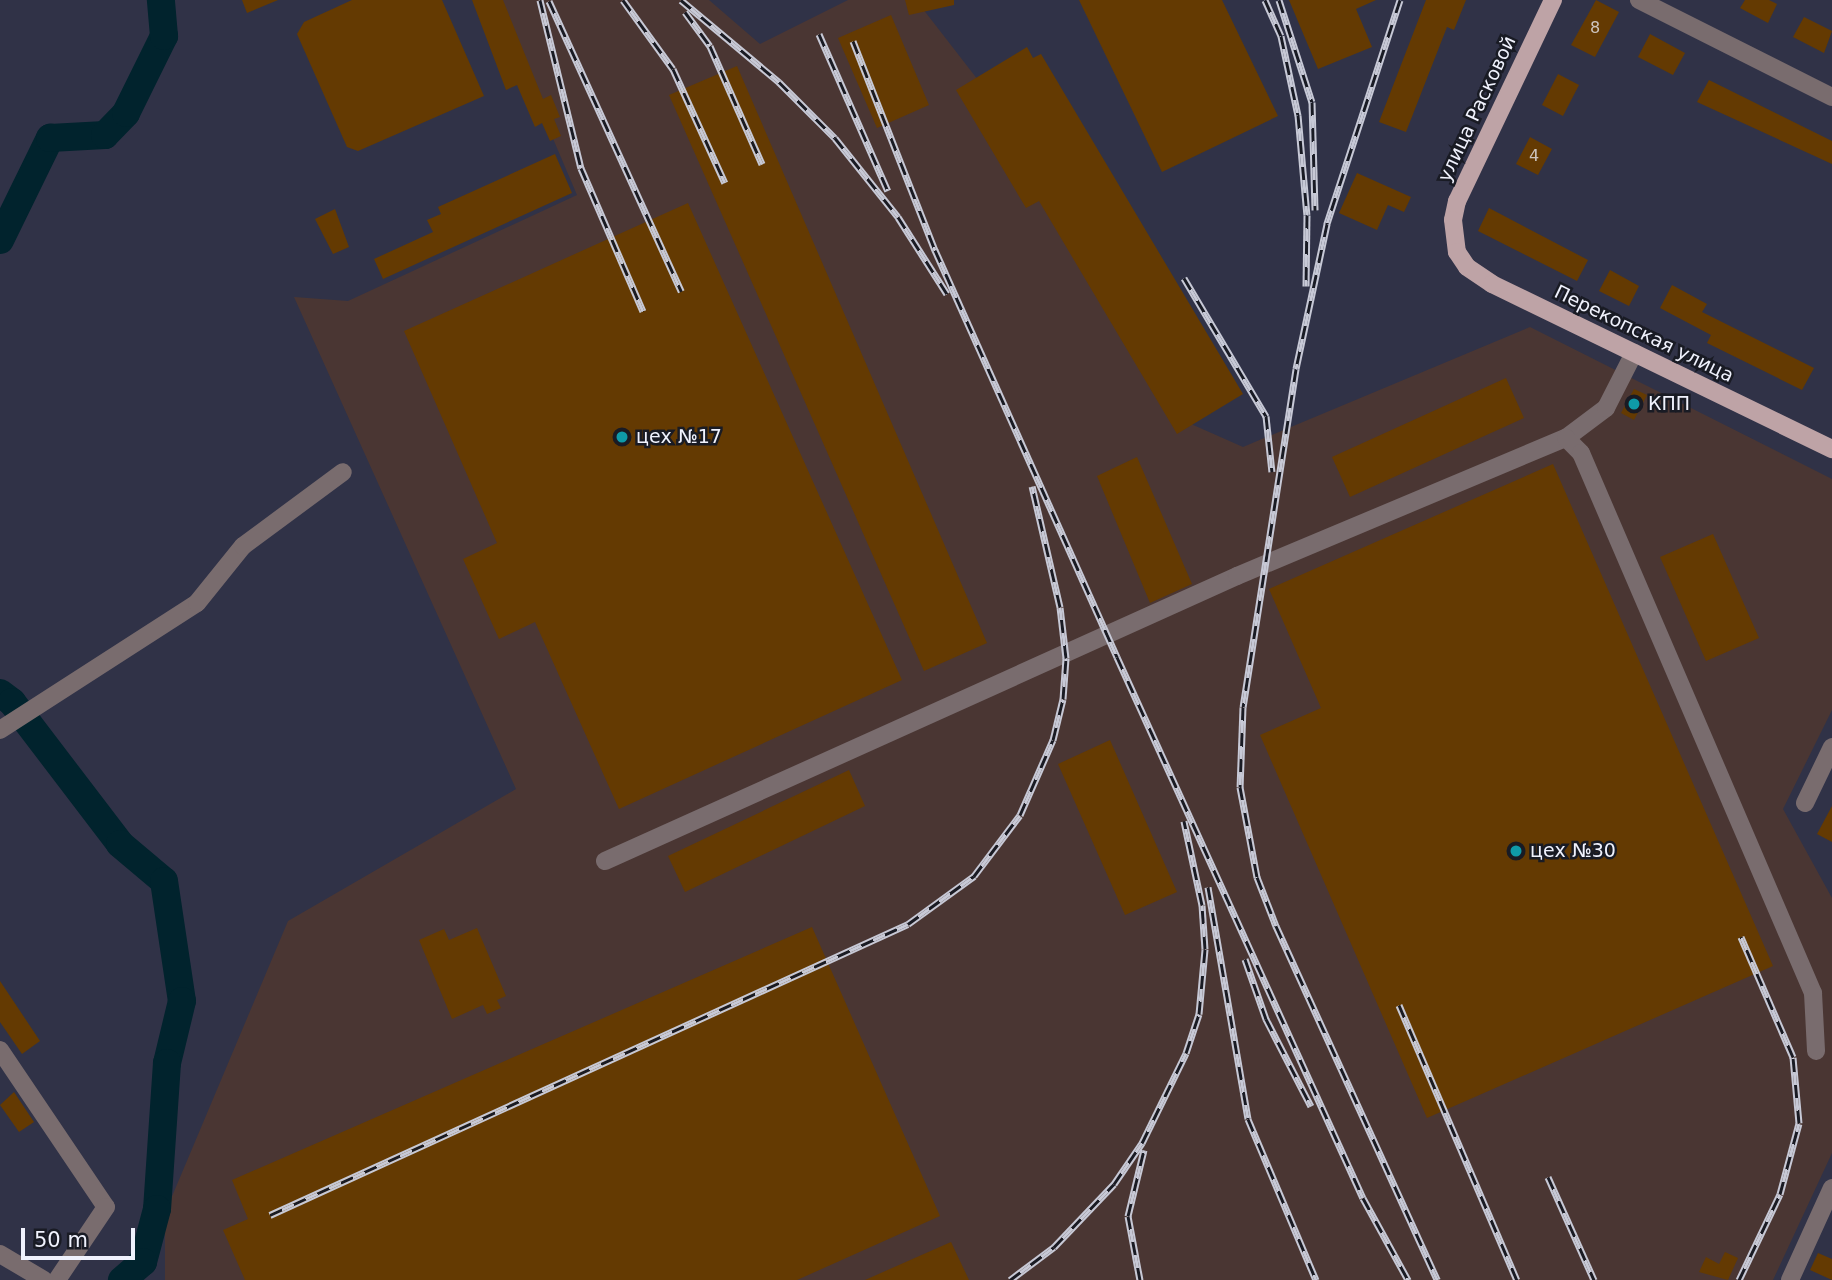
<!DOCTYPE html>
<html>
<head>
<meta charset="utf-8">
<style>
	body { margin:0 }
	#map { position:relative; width:1832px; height:1280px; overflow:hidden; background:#303247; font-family:"DejaVu Sans",sans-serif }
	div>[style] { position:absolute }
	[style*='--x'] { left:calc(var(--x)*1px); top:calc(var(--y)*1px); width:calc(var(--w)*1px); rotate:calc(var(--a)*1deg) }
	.industrial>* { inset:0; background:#4a3633 }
	.river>* { height:28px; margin:-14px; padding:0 14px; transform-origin:14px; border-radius:14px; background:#01232d }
	.building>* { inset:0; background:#643a02 }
	.minor>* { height:18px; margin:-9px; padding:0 9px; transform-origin:9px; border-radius:9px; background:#796c6e }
	.major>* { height:18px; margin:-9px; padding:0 9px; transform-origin:9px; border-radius:9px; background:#bea3a6 }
	.rail>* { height:7px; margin-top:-3.5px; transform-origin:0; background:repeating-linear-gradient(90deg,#191b24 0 13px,#c7c9d6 0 26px); box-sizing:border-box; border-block:2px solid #c7c9d6 }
	.dots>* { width:19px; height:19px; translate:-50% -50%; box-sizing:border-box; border:4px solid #191b24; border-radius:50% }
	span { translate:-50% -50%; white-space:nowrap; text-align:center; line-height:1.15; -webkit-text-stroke:5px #191b24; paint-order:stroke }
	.number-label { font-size:16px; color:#cdc4be }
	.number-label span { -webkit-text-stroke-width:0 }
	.street-label { font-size:19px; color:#f0f2fd }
	.poi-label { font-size:19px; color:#f0f2fd }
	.left { translate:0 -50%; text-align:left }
	.scale { position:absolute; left:21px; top:1228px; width:114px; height:32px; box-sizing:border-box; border:4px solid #f0f2fd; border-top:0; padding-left:9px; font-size:21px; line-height:24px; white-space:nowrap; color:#f0f2fd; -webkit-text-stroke:5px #191b24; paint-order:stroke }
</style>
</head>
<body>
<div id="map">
	<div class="industrial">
		<i style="clip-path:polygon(494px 0,709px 0,760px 44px,848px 0,916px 0,985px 89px,1182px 420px,1243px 447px,1530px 327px,1832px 479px,1832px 710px,1783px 809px,1832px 898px,1832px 1153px,1773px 1280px,165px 1280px,165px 1213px,288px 921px,516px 789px,294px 297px,348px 301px,577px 195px)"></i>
	</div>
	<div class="river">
		<i style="--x:0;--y:240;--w:114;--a:-63.9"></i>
		<i style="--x:50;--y:138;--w:55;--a:-3.1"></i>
		<i style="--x:105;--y:135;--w:30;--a:-46"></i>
		<i style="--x:126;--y:113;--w:86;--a:-63.7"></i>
		<i style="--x:164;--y:36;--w:36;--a:-95"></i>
		<i style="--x:0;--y:693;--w:15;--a:37"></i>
		<i style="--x:12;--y:702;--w:178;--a:52.7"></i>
		<i style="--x:120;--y:844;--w:57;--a:40.1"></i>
		<i style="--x:164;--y:881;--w:121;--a:81.5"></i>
		<i style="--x:182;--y:1001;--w:64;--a:103.6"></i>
		<i style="--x:167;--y:1063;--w:146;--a:93.9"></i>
		<i style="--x:157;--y:1209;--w:55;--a:104.8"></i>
		<i style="--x:143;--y:1262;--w:28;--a:139"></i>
	</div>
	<div class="building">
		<i style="clip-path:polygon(242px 0,278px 0,247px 13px)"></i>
		<i style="clip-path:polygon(352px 0,442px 0,484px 96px,358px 151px,347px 147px,297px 34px,304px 22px)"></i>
		<i style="clip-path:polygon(472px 0,503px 0,543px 99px,551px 95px,560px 117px,554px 119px,561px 136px,550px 141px,542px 123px,535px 127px,517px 85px,506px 90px)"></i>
		<i style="clip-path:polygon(905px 0,954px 0,954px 5px,909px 15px)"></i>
		<i style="clip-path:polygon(1079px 0,1222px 0,1278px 116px,1162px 172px)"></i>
		<i style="clip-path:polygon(1289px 0,1376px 0,1356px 9px,1372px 47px,1318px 69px)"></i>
		<i style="clip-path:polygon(1426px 0,1466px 0,1454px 30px,1447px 27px,1406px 132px,1379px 122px)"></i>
		<i style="clip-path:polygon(1596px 0,1619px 12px,1595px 57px,1571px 45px)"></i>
		<i style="clip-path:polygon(1745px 0,1769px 0,1777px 4px,1768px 23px,1740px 8px)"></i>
		<i style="clip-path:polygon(891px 15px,929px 105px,877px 128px,838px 38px)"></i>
		<i style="clip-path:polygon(1804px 17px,1832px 31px,1824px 53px,1793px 37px)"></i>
		<i style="clip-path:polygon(1650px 34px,1685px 53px,1673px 75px,1638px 57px)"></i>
		<i style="clip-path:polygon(1027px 47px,1033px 58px,1041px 54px,1243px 394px,1177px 434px,1039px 201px,1026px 208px,956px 90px)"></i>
		<i style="clip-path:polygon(737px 66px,987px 643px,924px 671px,669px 95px)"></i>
		<i style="clip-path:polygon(1558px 74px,1579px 85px,1563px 116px,1542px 105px)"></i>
		<i style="clip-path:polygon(1709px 80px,1832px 141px,1832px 164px,1697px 102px)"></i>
		<i style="clip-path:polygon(1530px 137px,1552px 149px,1538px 175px,1516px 164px)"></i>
		<i style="clip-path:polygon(555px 154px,572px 193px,383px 279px,374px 259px,433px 232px,427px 220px,441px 214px,438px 207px)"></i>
		<i style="clip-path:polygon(1357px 173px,1411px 197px,1404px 212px,1388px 205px,1377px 230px,1339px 213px)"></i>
		<i style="clip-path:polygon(688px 203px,902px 680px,619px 809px,535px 622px,499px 639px,463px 559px,497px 543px,404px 331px)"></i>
		<i style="clip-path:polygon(1489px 208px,1588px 260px,1577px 281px,1478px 231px)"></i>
		<i style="clip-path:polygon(335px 209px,349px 247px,333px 254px,315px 219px)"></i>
		<i style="clip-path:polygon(1610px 270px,1639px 286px,1629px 306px,1599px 291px)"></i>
		<i style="clip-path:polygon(1672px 285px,1707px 304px,1702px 312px,1814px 368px,1802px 390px,1707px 343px,1711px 335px,1660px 308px)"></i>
		<i style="clip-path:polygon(1506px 378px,1524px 418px,1350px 497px,1332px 457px)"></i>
		<i style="clip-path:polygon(1634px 389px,1647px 395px,1634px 420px,1621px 413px)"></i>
		<i style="clip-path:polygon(1137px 457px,1192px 584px,1150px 603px,1097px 476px)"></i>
		<i style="clip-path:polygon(1553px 464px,1773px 966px,1427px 1118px,1260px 735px,1321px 708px,1269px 589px)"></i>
		<i style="clip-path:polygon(1713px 534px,1759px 638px,1706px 661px,1660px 557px)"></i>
		<i style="clip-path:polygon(1110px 740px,1177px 892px,1125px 915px,1058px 764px)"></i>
		<i style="clip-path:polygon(849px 770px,865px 806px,685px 892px,668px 856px)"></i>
		<i style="clip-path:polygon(1832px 806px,1832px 842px,1817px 834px)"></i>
		<i style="clip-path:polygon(812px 927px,940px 1216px,797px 1280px,245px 1280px,223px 1230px,248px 1219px,232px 1180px)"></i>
		<i style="clip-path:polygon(477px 928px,506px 996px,497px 1000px,501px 1008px,487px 1014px,483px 1005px,452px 1019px,419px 940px,444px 929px,449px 940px)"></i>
		<i style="clip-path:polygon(0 981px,40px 1041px,22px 1054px,0 1022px)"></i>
		<i style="clip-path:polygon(14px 1092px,34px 1122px,19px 1132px,0 1105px)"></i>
		<i style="clip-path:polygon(951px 1242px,969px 1280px,865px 1280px)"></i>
		<i style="clip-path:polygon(1725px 1252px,1738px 1258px,1728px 1280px,1699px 1272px,1706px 1257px,1719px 1264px)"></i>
		<i style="clip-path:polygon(1818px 1253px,1832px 1259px,1832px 1280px,1810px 1270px)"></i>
	</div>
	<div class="minor">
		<i style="--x:1639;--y:0;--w:216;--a:26.7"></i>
		<i style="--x:1566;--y:438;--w:50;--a:-36.9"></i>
		<i style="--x:1606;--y:408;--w:62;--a:-63"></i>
		<i style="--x:0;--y:730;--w:234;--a:-32.8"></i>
		<i style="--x:197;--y:603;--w:73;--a:-51.1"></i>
		<i style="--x:243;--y:546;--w:124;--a:-36.5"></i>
		<i style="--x:1805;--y:803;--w:62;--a:-64.3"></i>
		<i style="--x:605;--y:861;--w:693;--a:-24.27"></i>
		<i style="--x:1237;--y:576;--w:357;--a:-22.8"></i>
		<i style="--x:1566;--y:438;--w:21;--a:45"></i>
		<i style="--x:1581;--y:453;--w:588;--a:66.75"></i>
		<i style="--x:1813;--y:993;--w:58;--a:87"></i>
		<i style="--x:0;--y:1050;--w:189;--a:56"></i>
		<i style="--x:106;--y:1207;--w:88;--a:123.9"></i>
		<i style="--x:0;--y:1254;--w:51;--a:30.6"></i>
		<i style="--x:1790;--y:1280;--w:101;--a:-65.5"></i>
	</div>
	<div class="major">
		<i style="--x:1553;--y:0;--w:223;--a:115.5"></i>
		<i style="--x:1457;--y:201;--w:19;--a:102"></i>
		<i style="--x:1453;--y:220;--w:32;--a:83"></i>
		<i style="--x:1457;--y:252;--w:18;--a:56"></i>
		<i style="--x:1467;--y:267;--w:30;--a:34"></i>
		<i style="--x:1492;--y:284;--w:378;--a:25.9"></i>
	</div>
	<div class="rail">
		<i style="--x:540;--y:0;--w:173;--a:76.3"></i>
		<i style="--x:581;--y:168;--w:156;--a:66.6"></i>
		<i style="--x:623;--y:0;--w:85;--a:54.1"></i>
		<i style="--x:673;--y:69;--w:125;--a:65.5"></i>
		<i style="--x:681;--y:0;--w:128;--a:39.9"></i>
		<i style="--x:779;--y:82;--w:79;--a:45"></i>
		<i style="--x:835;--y:138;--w:101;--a:51.4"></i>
		<i style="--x:898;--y:217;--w:91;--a:57.5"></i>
		<i style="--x:1265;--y:0;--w:39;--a:66"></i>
		<i style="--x:1281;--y:36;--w:81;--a:77.9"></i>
		<i style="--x:1298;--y:115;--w:100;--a:84.9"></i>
		<i style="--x:1307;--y:215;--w:71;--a:90.8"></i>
		<i style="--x:1279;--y:0;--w:107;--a:72.1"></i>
		<i style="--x:1312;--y:102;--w:108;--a:88.4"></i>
		<i style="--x:1400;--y:0;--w:236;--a:108.1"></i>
		<i style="--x:1327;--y:224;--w:148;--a:102.1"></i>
		<i style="--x:1296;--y:369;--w:342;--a:98.9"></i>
		<i style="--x:1243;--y:707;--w:80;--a:92.1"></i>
		<i style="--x:1240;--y:787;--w:92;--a:79.3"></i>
		<i style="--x:1257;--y:877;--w:53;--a:68.8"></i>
		<i style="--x:1276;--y:926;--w:389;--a:65.5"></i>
		<i style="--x:549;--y:1;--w:319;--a:65.5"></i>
		<i style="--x:685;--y:12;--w:42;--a:53.7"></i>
		<i style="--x:710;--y:46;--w:129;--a:66.2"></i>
		<i style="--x:819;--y:34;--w:171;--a:66.3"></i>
		<i style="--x:853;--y:41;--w:225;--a:68.6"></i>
		<i style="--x:935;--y:250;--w:446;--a:65.9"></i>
		<i style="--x:1117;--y:657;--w:594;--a:65.55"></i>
		<i style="--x:1363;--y:1198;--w:94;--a:61.2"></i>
		<i style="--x:1184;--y:278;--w:161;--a:59.3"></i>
		<i style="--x:1266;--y:416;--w:56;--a:83.9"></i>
		<i style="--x:1208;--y:887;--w:235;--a:80.2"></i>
		<i style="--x:1248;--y:1119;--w:175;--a:67.1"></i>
		<i style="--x:1245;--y:959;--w:64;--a:70.7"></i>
		<i style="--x:1266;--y:1019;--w:98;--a:62.7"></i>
		<i style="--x:1399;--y:1005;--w:299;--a:66.8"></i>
		<i style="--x:1548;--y:1177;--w:113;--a:65.9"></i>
		<i style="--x:270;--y:1215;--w:701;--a:-24.52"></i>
		<i style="--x:908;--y:924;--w:82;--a:-36"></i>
		<i style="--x:974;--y:876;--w:76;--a:-53"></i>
		<i style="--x:1020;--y:815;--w:82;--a:-66.3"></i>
		<i style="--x:1053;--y:740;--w:42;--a:-76.3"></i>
		<i style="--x:1063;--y:699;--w:41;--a:-85.8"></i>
		<i style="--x:1066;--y:658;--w:51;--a:-96.7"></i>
		<i style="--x:1060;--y:607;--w:124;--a:-103"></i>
		<i style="--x:1010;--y:1280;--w:55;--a:-36.9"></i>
		<i style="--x:1054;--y:1247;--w:87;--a:-46.4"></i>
		<i style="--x:1114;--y:1184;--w:50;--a:-55.7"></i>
		<i style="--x:1142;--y:1143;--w:100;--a:-63.9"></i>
		<i style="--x:1186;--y:1053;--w:41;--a:-71.6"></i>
		<i style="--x:1199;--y:1014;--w:65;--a:-84.7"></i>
		<i style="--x:1205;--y:949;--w:44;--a:-93.9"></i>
		<i style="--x:1202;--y:905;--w:86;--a:-102.1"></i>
		<i style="--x:1140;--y:1280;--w:65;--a:-100.6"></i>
		<i style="--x:1128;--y:1216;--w:68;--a:-76.4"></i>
		<i style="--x:1739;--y:1280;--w:95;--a:-64.5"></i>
		<i style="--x:1780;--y:1194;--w:73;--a:-75"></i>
		<i style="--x:1799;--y:1123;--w:66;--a:-95.2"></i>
		<i style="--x:1793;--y:1057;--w:131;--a:-113.4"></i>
	</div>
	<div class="dots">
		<i style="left:1634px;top:404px;background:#0f9aa8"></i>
		<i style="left:622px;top:437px;background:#0f9aa8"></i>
		<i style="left:1516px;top:851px;background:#0f9aa8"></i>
	</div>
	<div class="number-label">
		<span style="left:1595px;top:28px">8</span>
		<span style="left:1534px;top:156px">4</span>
	</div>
	<div class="street-label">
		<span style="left:1477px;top:109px;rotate:-65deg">улица Расковой</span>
		<span style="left:1644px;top:334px;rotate:26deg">Перекопская улица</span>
	</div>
	<div class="poi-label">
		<span class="left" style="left:1648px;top:404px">КПП</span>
		<span class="left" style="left:636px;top:437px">цех №17</span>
		<span class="left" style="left:1530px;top:851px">цех №30</span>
	</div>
	<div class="scale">50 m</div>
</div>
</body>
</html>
